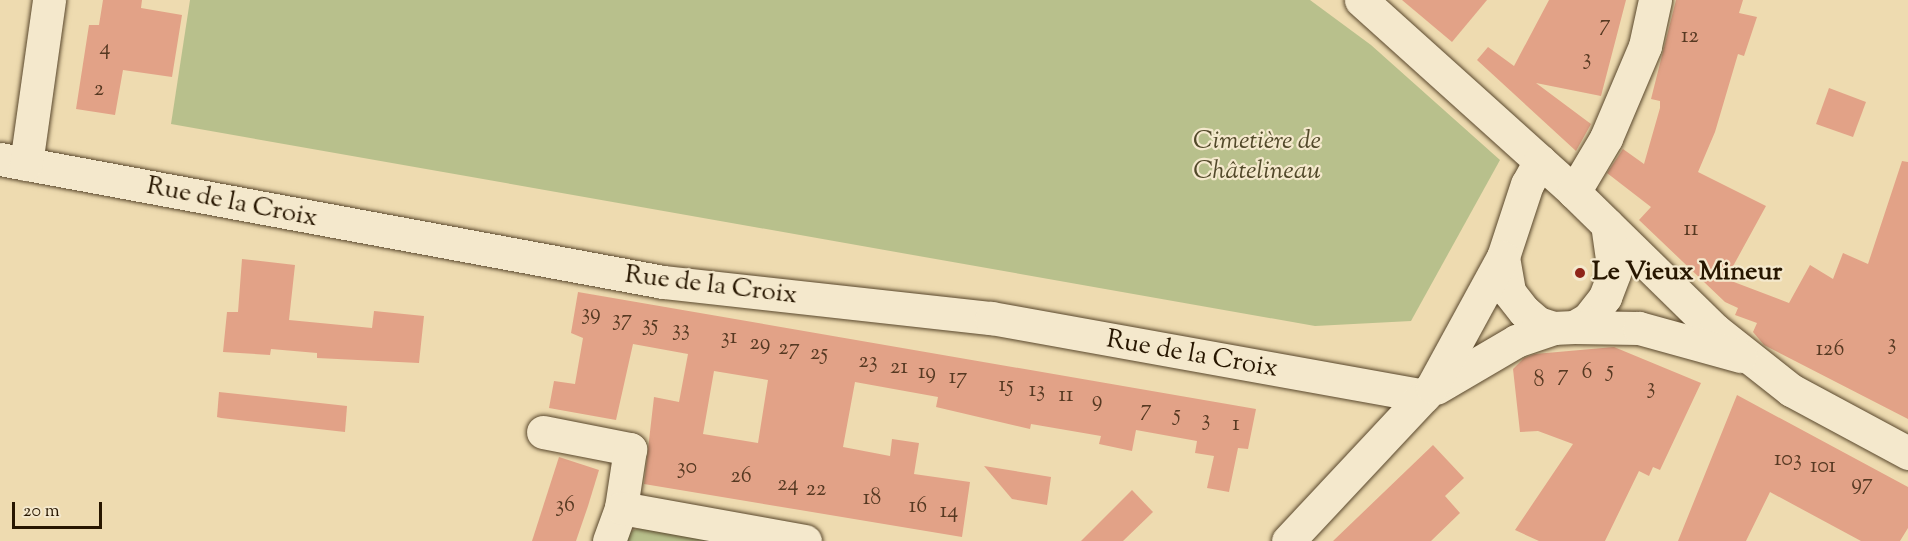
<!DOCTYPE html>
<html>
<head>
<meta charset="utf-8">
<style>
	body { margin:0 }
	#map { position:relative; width:1908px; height:541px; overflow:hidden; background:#eedbb0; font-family:"Sorts Mill Goudy",serif }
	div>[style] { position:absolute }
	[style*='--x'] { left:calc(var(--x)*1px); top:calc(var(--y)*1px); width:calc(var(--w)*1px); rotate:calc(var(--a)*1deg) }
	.green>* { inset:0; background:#b8c08c }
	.building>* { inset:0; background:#e2a287 }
	.roads { filter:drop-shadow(0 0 2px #59472c) drop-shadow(0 0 2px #59472c) }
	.minor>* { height:33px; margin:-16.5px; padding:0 16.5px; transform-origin:16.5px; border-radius:16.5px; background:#f4e8cc }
	.dots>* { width:16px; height:16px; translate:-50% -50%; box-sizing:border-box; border:3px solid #f4e8cc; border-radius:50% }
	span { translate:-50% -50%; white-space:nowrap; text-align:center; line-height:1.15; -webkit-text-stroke:4.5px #f4e8cc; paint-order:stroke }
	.number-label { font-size:22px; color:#563922 }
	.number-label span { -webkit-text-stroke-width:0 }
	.park-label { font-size:26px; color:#52492a; font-style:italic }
	.street-label { font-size:26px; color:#271600 }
	.poi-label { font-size:26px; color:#271600; font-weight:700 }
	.left { translate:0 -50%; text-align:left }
	.scale { position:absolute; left:12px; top:502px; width:90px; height:27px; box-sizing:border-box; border:3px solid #271600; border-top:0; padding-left:8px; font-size:18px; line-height:21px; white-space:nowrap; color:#271600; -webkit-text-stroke:4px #f4e8cc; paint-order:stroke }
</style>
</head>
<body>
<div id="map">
	<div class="green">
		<i style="clip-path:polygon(190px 0,1310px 0,1371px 45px,1500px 160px,1411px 321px,1315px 326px,171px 124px)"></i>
		<i style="clip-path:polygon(647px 525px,744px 541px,620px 541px,629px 532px)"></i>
	</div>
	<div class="building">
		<i style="clip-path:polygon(103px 0,142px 0,141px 8px,182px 15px,172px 77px,123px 70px,115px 115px,76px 109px,89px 25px,99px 25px)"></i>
		<i style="clip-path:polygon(1402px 0,1487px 0,1452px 42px)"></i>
		<i style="clip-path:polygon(1549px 0,1626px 0,1601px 96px,1536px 83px,1591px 124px,1576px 151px,1477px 60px,1488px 47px,1514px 66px)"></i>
		<i style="clip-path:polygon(1676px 0,1743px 0,1739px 13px,1757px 17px,1744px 56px,1738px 54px,1715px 132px,1698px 172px,1766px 206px,1726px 279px,1789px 303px,1810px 265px,1833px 279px,1843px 253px,1868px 264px,1902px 161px,1908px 162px,1908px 419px,1764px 345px,1753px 332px,1757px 323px,1735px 315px,1738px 308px,1725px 302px,1639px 220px,1651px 207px,1607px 173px,1623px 149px,1644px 164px,1660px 108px,1660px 101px,1651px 99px)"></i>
		<i style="clip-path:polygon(1829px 88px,1866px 102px,1853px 137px,1816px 124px)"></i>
		<i style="clip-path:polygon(242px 259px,295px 265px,289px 320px,372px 328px,374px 311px,424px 316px,419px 363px,317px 358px,317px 353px,271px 349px,270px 355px,223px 352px,227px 312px,238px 312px)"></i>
		<i style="clip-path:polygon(evenodd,578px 292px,1256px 409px,1248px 449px,1238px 448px,1229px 492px,1207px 488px,1214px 456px,1195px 453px,1197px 441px,1136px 430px,1132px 451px,1099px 444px,1101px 436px,1031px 424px,1030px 429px,936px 407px,938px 397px,855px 382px,843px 447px,890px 456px,892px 439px,919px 443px,914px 474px,970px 482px,962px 537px,644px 484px,654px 397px,679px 402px,688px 354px,633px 344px,616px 420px,549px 408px,554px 381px,575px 384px,583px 338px,571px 333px,578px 292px,714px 371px,768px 380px,758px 443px,703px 434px,714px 371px)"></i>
		<i style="clip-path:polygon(1614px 347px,1701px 383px,1660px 470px,1653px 467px,1649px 476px,1639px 471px,1605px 541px,1539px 541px,1515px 530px,1573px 444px,1538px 431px,1520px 432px,1513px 369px,1524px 358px,1535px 354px)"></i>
		<i style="clip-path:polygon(219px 392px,347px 406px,345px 432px,221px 418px,217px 417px)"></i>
		<i style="clip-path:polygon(1737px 395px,1908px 487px,1908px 528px,1900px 541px,1861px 541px,1770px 492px,1746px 541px,1678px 541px)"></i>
		<i style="clip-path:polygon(1433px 445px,1464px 478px,1445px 496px,1460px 513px,1431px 541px,1333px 541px)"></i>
		<i style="clip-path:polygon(559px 457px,599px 470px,588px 506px,576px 541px,532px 541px)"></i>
		<i style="clip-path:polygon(984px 466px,1051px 477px,1047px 505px,1012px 499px)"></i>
		<i style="clip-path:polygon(1132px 490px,1153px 512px,1123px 541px,1081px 541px)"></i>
	</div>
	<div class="roads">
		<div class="minor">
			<i style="--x:1361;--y:0;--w:287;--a:42"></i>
			<i style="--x:1574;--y:192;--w:197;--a:44.4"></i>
			<i style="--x:1715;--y:330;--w:97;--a:38.3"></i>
			<i style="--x:1791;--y:390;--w:133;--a:28.3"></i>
			<i style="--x:0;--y:159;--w:674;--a:10.51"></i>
			<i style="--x:663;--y:282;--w:330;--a:6.3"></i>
			<i style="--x:991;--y:318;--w:440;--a:10.2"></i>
			<i style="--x:1540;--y:161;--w:26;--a:119"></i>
			<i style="--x:1527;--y:184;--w:77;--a:108.2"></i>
			<i style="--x:1503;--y:257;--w:36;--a:80"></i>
			<i style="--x:1509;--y:292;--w:24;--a:52"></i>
			<i style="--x:1524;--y:311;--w:18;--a:41"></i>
			<i style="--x:1538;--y:323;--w:16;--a:18"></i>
			<i style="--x:1553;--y:328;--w:21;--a:-3"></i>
			<i style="--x:1574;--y:327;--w:16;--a:-30"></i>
			<i style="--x:1588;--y:319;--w:28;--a:-52"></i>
			<i style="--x:1605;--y:297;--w:26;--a:-69"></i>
			<i style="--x:1614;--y:273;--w:49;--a:-98.1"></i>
			<i style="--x:26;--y:164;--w:166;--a:-82"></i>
			<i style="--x:1574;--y:192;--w:63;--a:-59.3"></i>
			<i style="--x:1606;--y:138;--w:100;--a:-67"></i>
			<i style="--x:1645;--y:46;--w:47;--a:-77.7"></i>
			<i style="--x:1574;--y:327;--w:65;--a:0.9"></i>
			<i style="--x:1639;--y:328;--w:105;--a:15.5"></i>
			<i style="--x:1436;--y:388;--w:93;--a:-30.4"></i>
			<i style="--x:1516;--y:341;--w:39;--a:-19"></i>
			<i style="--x:543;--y:432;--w:89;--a:11.1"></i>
			<i style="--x:630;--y:449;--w:60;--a:98.7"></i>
			<i style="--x:609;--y:541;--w:35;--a:-70"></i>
			<i style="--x:621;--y:508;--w:187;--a:10.2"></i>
			<i style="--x:1288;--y:541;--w:211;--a:-46.9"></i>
			<i style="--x:1432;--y:387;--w:148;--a:-61.4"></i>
		</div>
	</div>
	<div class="dots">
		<i style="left:1580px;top:273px;background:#8f2418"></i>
	</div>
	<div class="number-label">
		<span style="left:1605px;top:26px">7</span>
		<span style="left:1690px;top:38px">12</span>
		<span style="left:105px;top:50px">4</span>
		<span style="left:1587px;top:60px">3</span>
		<span style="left:99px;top:91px">2</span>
		<span style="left:1691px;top:231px">11</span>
		<span style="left:591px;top:315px">39</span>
		<span style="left:622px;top:321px">37</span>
		<span style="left:650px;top:326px">35</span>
		<span style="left:681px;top:331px">33</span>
		<span style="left:729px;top:339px">31</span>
		<span style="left:760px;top:345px">29</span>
		<span style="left:1892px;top:345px">3</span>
		<span style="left:789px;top:350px">27</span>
		<span style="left:1830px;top:351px">126</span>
		<span style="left:819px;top:355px">25</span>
		<span style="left:868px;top:363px">23</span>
		<span style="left:899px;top:369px">21</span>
		<span style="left:1610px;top:372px">5</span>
		<span style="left:927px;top:374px">19</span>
		<span style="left:1587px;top:374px">6</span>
		<span style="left:1563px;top:376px">7</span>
		<span style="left:958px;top:379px">17</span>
		<span style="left:1539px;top:382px">8</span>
		<span style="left:1006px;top:387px">15</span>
		<span style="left:1651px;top:389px">3</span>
		<span style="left:1037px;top:392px">13</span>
		<span style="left:1066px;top:397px">11</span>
		<span style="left:1097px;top:402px">9</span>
		<span style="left:1146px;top:411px">7</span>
		<span style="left:1177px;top:416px">5</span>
		<span style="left:1206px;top:421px">3</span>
		<span style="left:1236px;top:426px">1</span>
		<span style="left:1788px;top:461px">103</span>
		<span style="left:1823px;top:468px">101</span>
		<span style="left:687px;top:469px">30</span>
		<span style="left:741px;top:478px">26</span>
		<span style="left:1862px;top:485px">97</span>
		<span style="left:788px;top:486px">24</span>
		<span style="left:816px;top:491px">22</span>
		<span style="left:872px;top:500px">18</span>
		<span style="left:565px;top:507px">36</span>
		<span style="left:918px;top:508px">16</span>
		<span style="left:949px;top:513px">14</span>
	</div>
	<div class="park-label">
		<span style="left:1257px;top:157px">Cimetière de<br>Châtelineau</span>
	</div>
	<div class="street-label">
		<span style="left:232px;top:203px;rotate:11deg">Rue de la Croix</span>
		<span style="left:711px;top:286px;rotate:7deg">Rue de la Croix</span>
		<span style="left:1192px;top:355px;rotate:10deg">Rue de la Croix</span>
	</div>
	<div class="poi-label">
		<span class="left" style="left:1592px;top:273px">Le Vieux Mineur</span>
	</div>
	<div class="scale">20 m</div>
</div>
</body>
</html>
